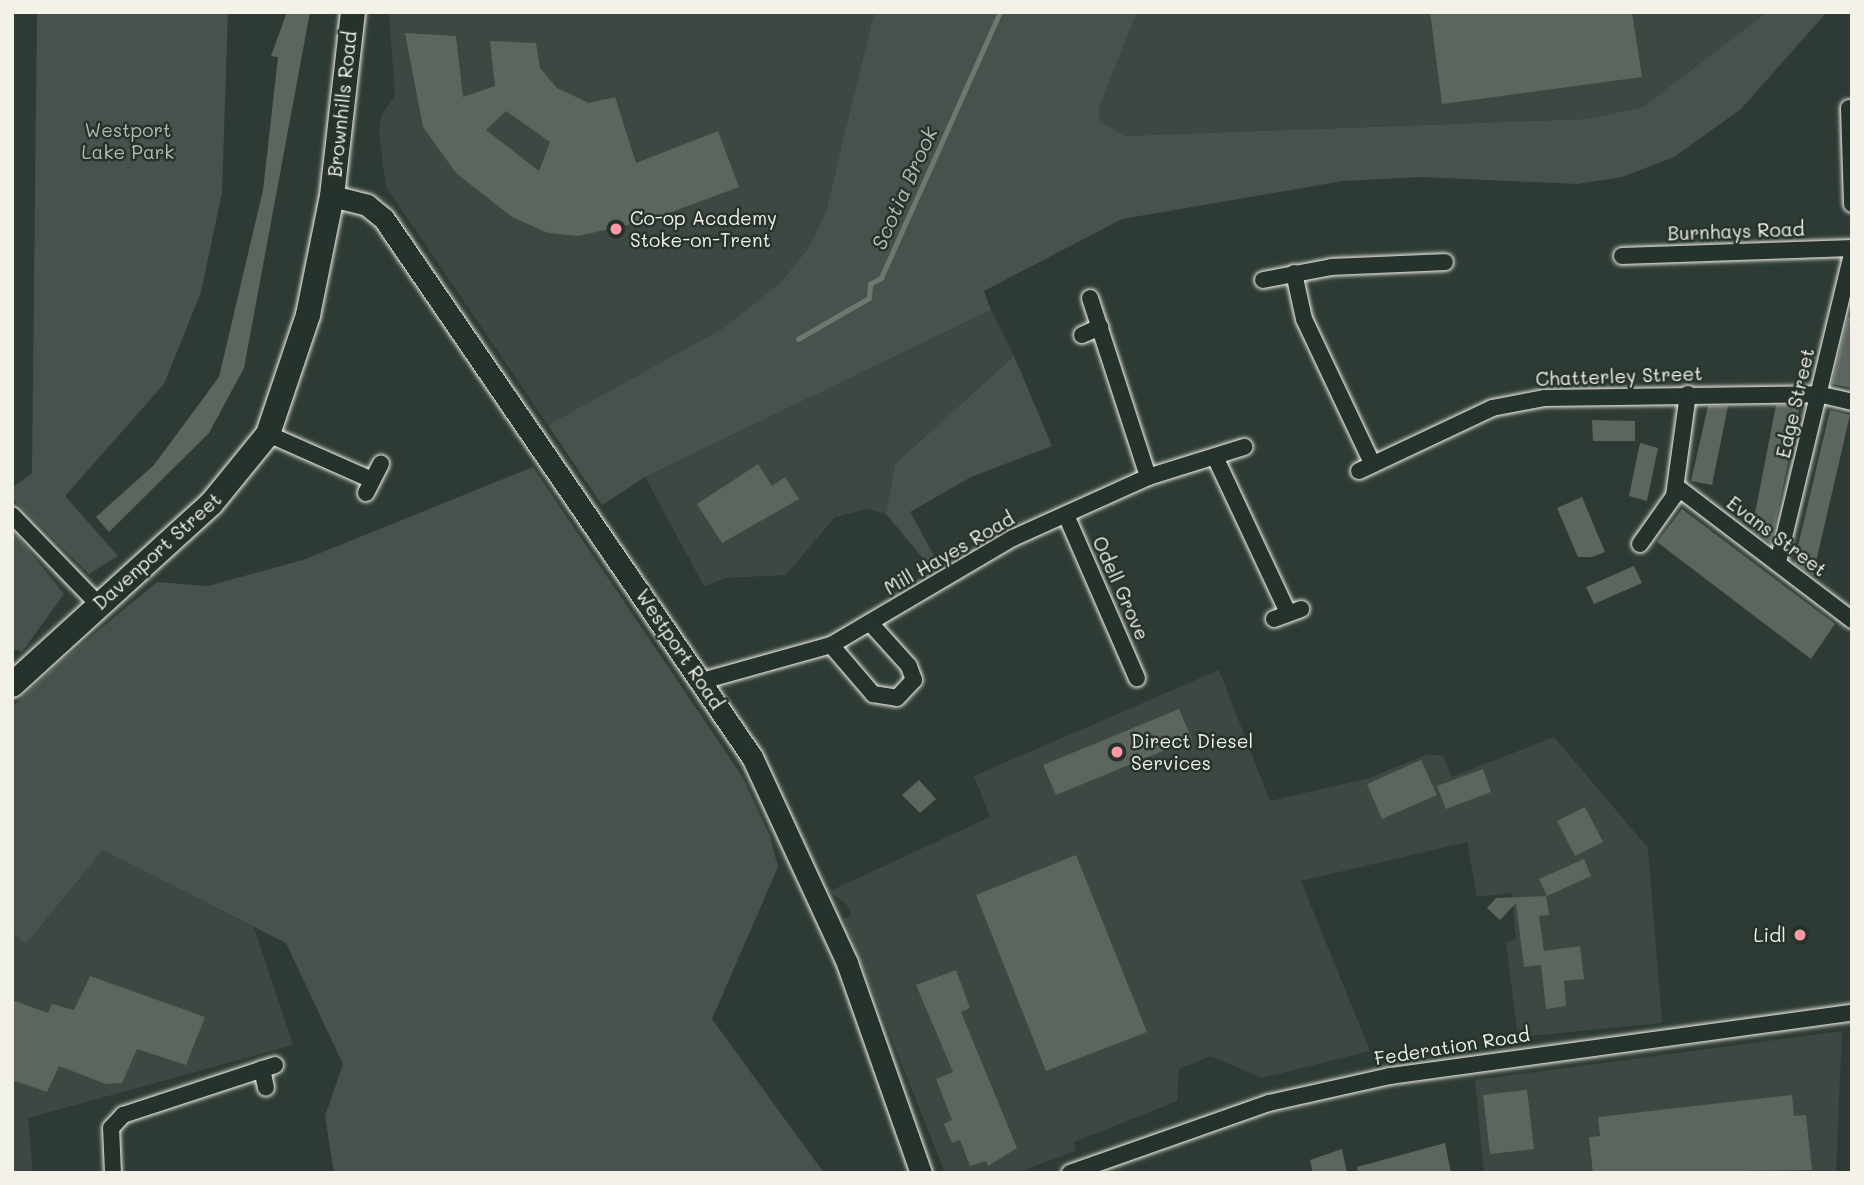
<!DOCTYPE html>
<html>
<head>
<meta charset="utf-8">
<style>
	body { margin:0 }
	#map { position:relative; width:1864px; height:1185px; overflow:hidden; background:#2e3b34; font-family:Mali,sans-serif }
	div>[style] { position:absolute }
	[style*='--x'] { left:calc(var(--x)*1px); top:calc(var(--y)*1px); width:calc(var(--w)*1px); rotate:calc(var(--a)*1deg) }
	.built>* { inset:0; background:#3c4841 }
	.green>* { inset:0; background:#48524c }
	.stream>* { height:4.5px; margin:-2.25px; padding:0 2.25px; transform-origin:2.25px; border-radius:2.25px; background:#6f7770 }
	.building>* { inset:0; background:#5c655e }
	.roads { filter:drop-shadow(0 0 2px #f4f1e8) drop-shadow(0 0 2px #f4f1e8) }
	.street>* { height:16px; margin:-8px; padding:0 8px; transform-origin:8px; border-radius:8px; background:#26332d }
	.secondary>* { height:21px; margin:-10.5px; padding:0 10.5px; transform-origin:10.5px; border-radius:10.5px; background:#26332d }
	.primary>* { height:24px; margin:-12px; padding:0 12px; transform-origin:12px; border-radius:12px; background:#26332d }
	.dots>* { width:19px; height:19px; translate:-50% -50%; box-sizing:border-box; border:4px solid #26332d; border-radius:50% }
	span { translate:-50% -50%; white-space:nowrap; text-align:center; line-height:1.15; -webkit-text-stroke:5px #26332d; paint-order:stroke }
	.street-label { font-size:19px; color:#f4f1e8 }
	.park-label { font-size:19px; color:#b8b9b1 }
	.poi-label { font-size:19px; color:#f4f1e8 }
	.left { translate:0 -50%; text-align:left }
	.right { translate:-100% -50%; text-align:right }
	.water-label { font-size:21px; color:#b8bab2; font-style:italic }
	.frame { position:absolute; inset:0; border:14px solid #f4f1e8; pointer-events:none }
</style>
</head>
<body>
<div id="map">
	<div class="built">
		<i style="clip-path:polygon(389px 12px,874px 12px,826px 211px,809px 247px,782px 281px,725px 327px,548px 425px,386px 187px,379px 134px,381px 116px,395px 95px)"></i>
		<i style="clip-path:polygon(1137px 12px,1767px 12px,1643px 107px,1587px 119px,1125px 136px,1100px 121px,1099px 108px)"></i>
		<i style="clip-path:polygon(991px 310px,1014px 356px,895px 464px,886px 514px,866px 509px,835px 517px,786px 575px,727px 578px,704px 586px,645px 477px)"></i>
		<i style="clip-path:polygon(1219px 670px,1270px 801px,1370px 778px,1427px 754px,1443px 756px,1452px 777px,1554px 737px,1648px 848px,1662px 1023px,1518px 1037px,1506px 942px,1516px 940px,1512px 893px,1477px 897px,1467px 842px,1301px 881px,1370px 1051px,1262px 1078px,1211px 1056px,1179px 1069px,1177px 1101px,1074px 1142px,1076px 1151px,1015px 1173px,945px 1173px,844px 919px,851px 915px,848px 906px,830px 891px,990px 817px,974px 776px)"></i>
		<i style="clip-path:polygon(103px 850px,254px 927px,293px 1045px,28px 1118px,33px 1173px,12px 1173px,12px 933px,26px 944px)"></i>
		<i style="clip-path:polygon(1842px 1031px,1836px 1173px,1484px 1173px,1475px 1080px)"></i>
	</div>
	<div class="green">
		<i style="clip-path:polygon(37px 12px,228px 12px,222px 192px,201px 292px,164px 384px,65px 496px,118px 556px,89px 574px,12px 498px,12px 488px,32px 473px)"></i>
		<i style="clip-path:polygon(874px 12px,1137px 12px,1099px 108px,1100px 121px,1125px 136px,1587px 119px,1643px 107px,1767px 12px,1827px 12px,1741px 109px,1674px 157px,1622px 177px,1577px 184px,1421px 177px,1343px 181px,1122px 219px,984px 291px,991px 310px,645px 477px,602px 505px,548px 425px,725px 327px,782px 281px,809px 247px,826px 211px)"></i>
		<i style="clip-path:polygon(1014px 356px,1052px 446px,971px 477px,910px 512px,938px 563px,931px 568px,886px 514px,895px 464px)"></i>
		<i style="clip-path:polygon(533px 467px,742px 776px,770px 836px,778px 867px,712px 1019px,824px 1173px,334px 1173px,325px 1116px,343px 1064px,286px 943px,103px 850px,26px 944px,12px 933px,12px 707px,58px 664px,157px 582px,208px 586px,303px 560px)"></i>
		<i style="clip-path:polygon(12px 529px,64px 594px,22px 652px,12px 648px)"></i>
	</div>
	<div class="stream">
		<i style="--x:798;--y:339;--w:82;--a:-30"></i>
		<i style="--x:869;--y:298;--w:14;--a:-86"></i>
		<i style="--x:870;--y:284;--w:13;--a:-29"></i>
		<i style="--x:881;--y:278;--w:291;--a:-65.9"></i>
	</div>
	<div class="building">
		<i style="clip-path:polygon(287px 12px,310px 12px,244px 368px,209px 433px,109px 532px,96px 517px,154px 465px,219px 377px,263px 190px,278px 57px,271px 56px)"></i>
		<i style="clip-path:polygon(1430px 12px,1632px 12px,1642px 77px,1442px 104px)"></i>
		<i style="clip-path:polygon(evenodd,405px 33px,456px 36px,463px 97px,495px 86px,490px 41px,536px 43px,540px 68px,557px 88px,589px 103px,615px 97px,636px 163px,718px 131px,739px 187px,650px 220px,578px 236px,548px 233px,512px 217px,456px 173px,423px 127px,405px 33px,506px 111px,550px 142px,539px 171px,486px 130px,506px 111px)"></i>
		<i style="clip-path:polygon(1848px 317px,1852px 317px,1852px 388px,1832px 384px)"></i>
		<i style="clip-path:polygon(1776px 405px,1800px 405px,1771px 544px,1752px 529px)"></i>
		<i style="clip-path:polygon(1708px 406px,1728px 406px,1712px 485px,1691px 481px)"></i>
		<i style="clip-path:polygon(1830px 410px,1850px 415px,1813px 575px,1794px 563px)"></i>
		<i style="clip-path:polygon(1592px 420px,1635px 421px,1635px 441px,1593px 441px)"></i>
		<i style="clip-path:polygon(1640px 443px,1658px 448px,1647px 501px,1629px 496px)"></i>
		<i style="clip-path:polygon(758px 464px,772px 486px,785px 477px,799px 499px,722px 543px,697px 504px)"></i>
		<i style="clip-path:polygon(1582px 497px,1605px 552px,1592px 557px,1578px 557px,1557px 508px)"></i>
		<i style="clip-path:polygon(1682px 509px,1835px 624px,1811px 659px,1657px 542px)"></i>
		<i style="clip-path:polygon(1634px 566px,1642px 583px,1594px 604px,1586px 587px)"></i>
		<i style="clip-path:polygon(1179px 709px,1192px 739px,1056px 795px,1043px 765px)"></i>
		<i style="clip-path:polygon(1421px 760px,1437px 795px,1382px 819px,1367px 784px)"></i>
		<i style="clip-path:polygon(1483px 769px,1491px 792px,1446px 809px,1437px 786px)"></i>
		<i style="clip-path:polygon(919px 780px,936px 799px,920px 813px,902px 795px)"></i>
		<i style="clip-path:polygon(1585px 807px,1603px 842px,1575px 856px,1557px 821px)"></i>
		<i style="clip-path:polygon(1076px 855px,1147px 1032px,1046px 1071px,976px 895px)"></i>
		<i style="clip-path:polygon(1584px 859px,1591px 876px,1547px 896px,1539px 879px)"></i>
		<i style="clip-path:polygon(1546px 896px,1549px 915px,1539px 916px,1544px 951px,1580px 946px,1584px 979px,1564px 981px,1566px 1006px,1546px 1009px,1541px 965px,1524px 967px,1516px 903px,1500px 920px,1487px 908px,1496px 898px)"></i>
		<i style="clip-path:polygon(956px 970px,970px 1008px,961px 1012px,1017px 1148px,988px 1166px,986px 1161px,970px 1166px,960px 1140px,952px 1143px,944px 1124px,952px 1120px,936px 1079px,953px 1072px,916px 985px)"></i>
		<i style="clip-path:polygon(90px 976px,205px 1017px,186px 1065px,137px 1049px,122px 1083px,106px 1084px,59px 1066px,47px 1092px,12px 1080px,12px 1000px,48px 1013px,52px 1004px,74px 1010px)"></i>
		<i style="clip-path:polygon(1527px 1090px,1534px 1149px,1490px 1154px,1483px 1095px)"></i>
		<i style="clip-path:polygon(1792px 1095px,1794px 1116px,1806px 1115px,1812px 1170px,1593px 1173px,1589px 1137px,1600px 1136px,1598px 1117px)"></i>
		<i style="clip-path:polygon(1445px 1143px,1451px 1173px,1358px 1173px,1357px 1167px)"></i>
		<i style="clip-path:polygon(1342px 1149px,1347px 1173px,1313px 1173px,1310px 1160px)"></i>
	</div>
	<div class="roads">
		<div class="street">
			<i style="--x:1849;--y:108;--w:96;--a:88.2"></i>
			<i style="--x:1622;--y:256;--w:230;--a:-2"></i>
			<i style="--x:1294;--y:273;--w:47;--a:77.7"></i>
			<i style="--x:1304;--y:319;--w:159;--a:64.7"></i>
			<i style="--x:1263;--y:280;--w:70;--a:-10.7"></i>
			<i style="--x:1332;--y:267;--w:113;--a:-2.5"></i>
			<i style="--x:1090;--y:298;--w:188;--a:72"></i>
			<i style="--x:1082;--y:335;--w:20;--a:-24"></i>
			<i style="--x:268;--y:434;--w:114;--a:23.9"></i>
			<i style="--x:1216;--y:459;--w:170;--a:64.9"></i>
			<i style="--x:1359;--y:471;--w:147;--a:-25.3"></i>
			<i style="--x:1492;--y:408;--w:54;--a:-10.7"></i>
			<i style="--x:1545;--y:398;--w:273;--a:-0.8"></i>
			<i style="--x:1818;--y:394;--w:35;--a:13"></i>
			<i style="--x:1677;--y:487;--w:220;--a:37.2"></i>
			<i style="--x:366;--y:493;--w:33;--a:-63"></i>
			<i style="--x:12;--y:515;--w:124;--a:46"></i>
			<i style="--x:1066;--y:515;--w:178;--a:66.5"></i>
			<i style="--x:1640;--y:544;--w:59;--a:-54.7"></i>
			<i style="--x:1674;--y:496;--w:103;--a:-82.2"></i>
			<i style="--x:1778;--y:562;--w:318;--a:-76.5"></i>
			<i style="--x:1274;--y:619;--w:29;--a:-20"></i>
			<i style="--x:831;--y:645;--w:65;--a:49.4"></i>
			<i style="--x:873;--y:694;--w:24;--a:9"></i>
			<i style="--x:897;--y:698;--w:25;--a:-47"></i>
			<i style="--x:914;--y:680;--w:15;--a:-110"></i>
			<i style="--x:909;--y:666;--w:57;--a:-132.1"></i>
			<i style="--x:702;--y:681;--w:134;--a:-15.6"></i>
			<i style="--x:831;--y:645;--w:211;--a:-30.5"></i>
			<i style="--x:1013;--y:538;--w:148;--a:-24.3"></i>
			<i style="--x:1148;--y:477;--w:101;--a:-17.4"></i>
			<i style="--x:262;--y:1069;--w:19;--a:78"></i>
			<i style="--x:113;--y:1173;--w:45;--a:-92.5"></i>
			<i style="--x:111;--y:1128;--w:18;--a:-47"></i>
			<i style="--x:123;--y:1115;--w:160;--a:-18.2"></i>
			<i style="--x:1070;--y:1173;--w:211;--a:-19.4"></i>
			<i style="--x:1269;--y:1103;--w:124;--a:-12.6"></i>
			<i style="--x:1390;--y:1076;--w:466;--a:-7.8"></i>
		</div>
		<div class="secondary">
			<i style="--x:332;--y:196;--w:36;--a:14"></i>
			<i style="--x:367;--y:205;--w:22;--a:39"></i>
			<i style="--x:384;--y:219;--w:652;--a:55.63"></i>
			<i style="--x:752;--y:757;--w:227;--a:65.2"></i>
			<i style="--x:847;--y:963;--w:223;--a:70.6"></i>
		</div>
		<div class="primary">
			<i style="--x:12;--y:685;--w:269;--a:-42.3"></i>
			<i style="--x:211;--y:504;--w:90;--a:-50.8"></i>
			<i style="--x:268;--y:434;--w:126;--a:-71.4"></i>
			<i style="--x:308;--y:315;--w:121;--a:-78.6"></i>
			<i style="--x:332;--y:196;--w:185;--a:-83.5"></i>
		</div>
	</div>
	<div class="dots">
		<i style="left:616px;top:229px;background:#ff9aa2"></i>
		<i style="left:1117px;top:752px;background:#ff9aa2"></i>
		<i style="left:1800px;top:935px;background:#ff9aa2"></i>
	</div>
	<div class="street-label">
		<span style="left:342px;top:104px;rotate:-84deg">Brownhills Road</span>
		<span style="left:1736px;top:231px;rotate:-2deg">Burnhays Road</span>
		<span style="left:1619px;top:376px;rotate:-2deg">Chatterley Street</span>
		<span style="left:1795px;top:403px;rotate:-77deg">Edge Street</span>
		<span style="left:1777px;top:536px;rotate:37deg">Evans Street</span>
		<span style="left:157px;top:551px;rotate:-42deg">Davenport Street</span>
		<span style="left:949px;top:553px;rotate:-30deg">Mill Hayes Road</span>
		<span style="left:1121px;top:588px;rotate:66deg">Odell Grove</span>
		<span style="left:680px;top:649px;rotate:56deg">Westport Road</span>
		<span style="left:1452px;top:1046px;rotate:-9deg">Federation Road</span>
	</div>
	<div class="park-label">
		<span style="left:128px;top:141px">Westport<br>Lake Park</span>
	</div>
	<div class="poi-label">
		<span class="left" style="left:630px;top:229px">Co-op Academy<br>Stoke-on-Trent</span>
		<span class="left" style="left:1131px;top:752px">Direct Diesel<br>Services</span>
		<span class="right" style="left:1786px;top:935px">Lidl</span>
	</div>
	<div class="water-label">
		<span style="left:904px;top:188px;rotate:-66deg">Scotia Brook</span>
	</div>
	<div class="frame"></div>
</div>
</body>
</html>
